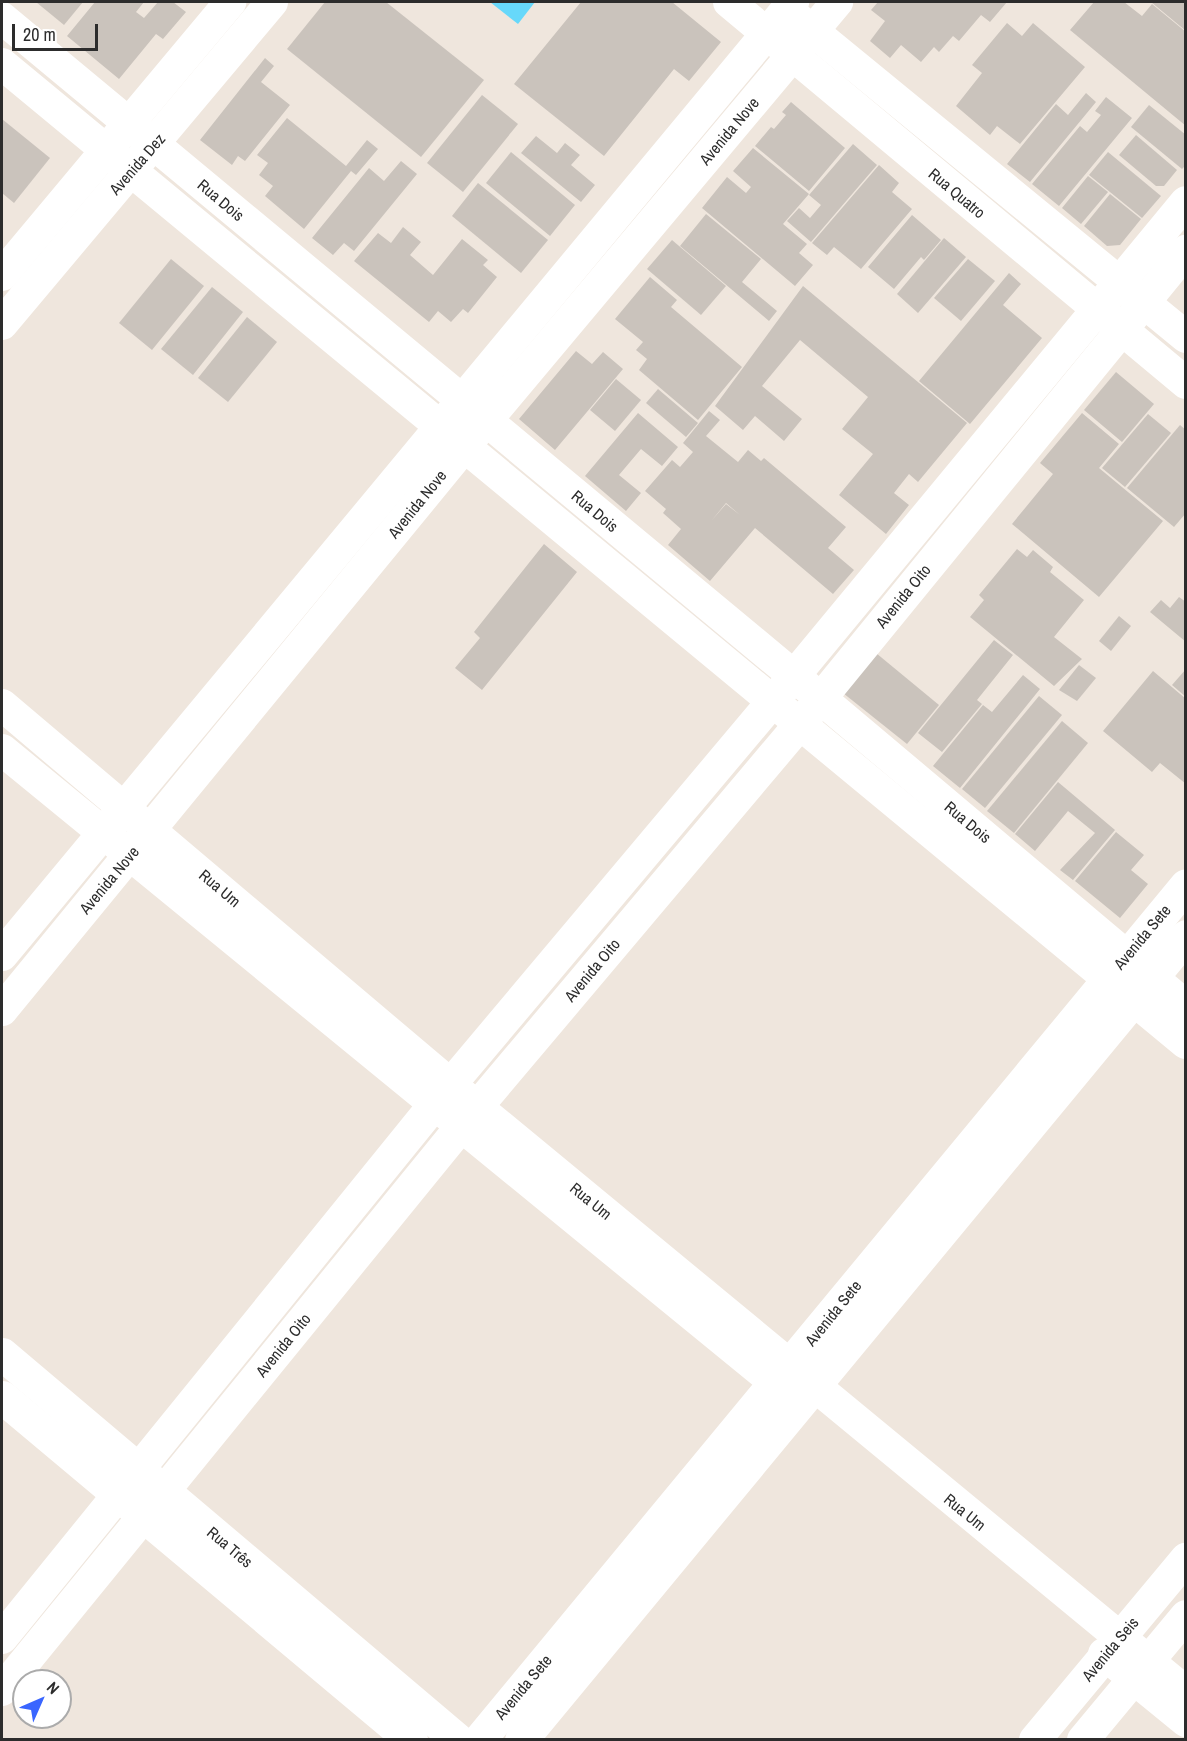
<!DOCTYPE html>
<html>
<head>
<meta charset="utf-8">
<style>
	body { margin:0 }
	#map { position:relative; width:1187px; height:1741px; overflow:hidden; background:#efe6dd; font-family:"Archivo Narrow",sans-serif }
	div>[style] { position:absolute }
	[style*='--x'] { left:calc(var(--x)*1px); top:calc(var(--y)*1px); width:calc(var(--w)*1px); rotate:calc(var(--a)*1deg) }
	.water>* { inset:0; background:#67d8fa }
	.building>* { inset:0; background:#cac3bc }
	.minor>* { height:32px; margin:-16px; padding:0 16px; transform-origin:16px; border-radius:16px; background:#fff }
	.tertiary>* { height:33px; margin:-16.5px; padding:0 16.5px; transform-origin:16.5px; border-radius:16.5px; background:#fff }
	.secondary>* { height:33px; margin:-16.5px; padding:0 16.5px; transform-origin:16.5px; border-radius:16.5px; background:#fff }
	span { translate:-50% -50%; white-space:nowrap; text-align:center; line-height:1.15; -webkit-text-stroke:4.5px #fff; paint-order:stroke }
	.street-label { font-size:16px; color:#2c2c2c }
	.frame { position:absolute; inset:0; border:3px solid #2c2c2c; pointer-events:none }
	.north { position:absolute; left:12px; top:1669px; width:60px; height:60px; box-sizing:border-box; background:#fff; border:2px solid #ababab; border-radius:50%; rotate:45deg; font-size:16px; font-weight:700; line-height:24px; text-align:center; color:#2c2c2c }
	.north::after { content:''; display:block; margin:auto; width:21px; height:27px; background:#3a66ff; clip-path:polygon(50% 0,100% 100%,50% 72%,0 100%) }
	.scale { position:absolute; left:12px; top:24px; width:86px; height:27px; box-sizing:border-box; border:3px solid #2c2c2c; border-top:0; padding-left:8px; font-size:18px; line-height:21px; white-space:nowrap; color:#2c2c2c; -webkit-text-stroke:4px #fff; paint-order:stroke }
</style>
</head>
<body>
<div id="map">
	<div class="water">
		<i style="clip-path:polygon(490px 2px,535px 2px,518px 24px)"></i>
	</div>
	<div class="building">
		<i style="clip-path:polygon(36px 2px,83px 2px,64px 25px)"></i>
		<i style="clip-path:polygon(95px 2px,144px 2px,136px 12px,144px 18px,158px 2px,173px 2px,186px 12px,163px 39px,156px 34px,119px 79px,67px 36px)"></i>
		<i style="clip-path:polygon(325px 2px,386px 2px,484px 80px,421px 157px,287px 49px)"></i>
		<i style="clip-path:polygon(581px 2px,672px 2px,721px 42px,689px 81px,674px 69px,604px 156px,514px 84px)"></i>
		<i style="clip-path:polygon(878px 2px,1007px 2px,990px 22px,981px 15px,959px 41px,953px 36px,939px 52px,934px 47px,921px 62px,901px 45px,890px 58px,870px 41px,885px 21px,871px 10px)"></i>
		<i style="clip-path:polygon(1094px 2px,1124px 2px,1142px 16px,1152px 4px,1186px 32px,1186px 126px,1070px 30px)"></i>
		<i style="clip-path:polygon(1151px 2px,1186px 2px,1186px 31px)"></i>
		<i style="clip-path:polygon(1007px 23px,1022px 36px,1033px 23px,1085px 67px,1020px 144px,997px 126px,990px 135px,956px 106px,982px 73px,972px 65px)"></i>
		<i style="clip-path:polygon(265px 58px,274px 66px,261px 82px,290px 105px,245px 161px,238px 156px,232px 165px,200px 140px)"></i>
		<i style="clip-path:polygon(1086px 93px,1096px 102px,1030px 182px,1007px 164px,1056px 104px,1068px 115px)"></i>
		<i style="clip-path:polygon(482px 95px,518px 124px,463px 192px,427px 163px)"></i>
		<i style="clip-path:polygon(1106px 97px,1132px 118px,1059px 206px,1032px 184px,1080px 126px,1087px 132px,1101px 115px,1095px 111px)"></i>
		<i style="clip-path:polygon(791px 102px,845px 148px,809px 191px,755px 146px,771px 127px,774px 129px,786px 115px,782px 112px)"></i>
		<i style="clip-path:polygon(1149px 105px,1186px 135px,1186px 165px,1182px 169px,1131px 127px)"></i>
		<i style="clip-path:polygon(287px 118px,346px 166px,367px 140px,378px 149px,356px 175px,351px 171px,304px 229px,265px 196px,273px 186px,259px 175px,268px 163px,257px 155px)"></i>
		<i style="clip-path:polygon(2px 119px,50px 158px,14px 203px,2px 193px)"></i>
		<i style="clip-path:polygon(1136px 135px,1177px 170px,1164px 186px,1156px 186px,1119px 155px)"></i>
		<i style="clip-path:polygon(536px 136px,557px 153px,565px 143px,580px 155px,571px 165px,595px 185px,581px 202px,521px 153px)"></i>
		<i style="clip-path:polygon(853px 144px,877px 165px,811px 242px,787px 221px,799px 208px,810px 218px,821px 205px,809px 195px)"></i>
		<i style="clip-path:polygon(753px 148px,809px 194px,783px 224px,807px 244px,799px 253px,813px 265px,795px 286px,702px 208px,727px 177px,746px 193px,751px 187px,733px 171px)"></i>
		<i style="clip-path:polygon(511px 152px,575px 205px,550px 236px,486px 183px)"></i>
		<i style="clip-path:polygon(1108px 152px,1161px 196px,1142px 218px,1089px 175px)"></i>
		<i style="clip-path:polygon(401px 161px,417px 174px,354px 251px,344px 243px,333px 255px,312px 238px,369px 168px,384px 181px)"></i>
		<i style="clip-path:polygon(879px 165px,899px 183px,892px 192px,912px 209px,861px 269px,834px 247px,827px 255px,812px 243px)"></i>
		<i style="clip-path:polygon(1088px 176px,1108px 192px,1081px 224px,1062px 208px)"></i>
		<i style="clip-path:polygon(478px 183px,548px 240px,521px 273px,452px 216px)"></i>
		<i style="clip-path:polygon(1110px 194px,1141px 219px,1120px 245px,1107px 246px,1084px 226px)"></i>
		<i style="clip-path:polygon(706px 214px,761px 259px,742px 282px,777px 311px,769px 321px,680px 246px)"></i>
		<i style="clip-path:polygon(912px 215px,941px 240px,924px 260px,921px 257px,894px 289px,868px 267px)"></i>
		<i style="clip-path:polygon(403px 227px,421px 242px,410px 255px,433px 275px,462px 239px,488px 260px,483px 265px,497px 277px,468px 313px,463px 309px,451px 322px,438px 311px,429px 322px,354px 261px,378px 233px,391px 243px)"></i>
		<i style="clip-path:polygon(944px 238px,966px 257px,918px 313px,897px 294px)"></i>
		<i style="clip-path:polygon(672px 240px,726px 286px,701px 315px,647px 269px)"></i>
		<i style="clip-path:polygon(171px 259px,204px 286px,152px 350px,119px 323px)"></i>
		<i style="clip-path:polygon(968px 259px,995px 281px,961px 321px,934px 298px)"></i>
		<i style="clip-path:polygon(1009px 273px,1021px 284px,1003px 305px,1042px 338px,970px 424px,919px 381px)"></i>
		<i style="clip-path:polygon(650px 277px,677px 300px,671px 307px,742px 367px,698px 420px,639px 370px,647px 359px,636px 350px,643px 342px,615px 319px)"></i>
		<i style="clip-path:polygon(803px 286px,967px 423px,918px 482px,909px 474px,894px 493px,909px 505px,886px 534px,839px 495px,873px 454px,842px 429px,868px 397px,800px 340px,762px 386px,802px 419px,784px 441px,755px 416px,743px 430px,715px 406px)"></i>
		<i style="clip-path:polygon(212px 287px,243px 312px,193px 375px,161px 349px)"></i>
		<i style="clip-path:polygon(247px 317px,277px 342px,228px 402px,198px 378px)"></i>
		<i style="clip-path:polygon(576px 351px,592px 364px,603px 352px,623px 369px,555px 450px,519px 419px)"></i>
		<i style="clip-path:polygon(1116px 372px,1154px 404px,1122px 442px,1084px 410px)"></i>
		<i style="clip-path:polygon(616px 379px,641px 400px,615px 431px,590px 410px)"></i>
		<i style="clip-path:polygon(658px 389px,698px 423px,686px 437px,646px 403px)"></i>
		<i style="clip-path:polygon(evenodd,709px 411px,720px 420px,706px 436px,738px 462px,748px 450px,761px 461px,764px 458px,846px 527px,828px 548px,854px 570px,833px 594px,755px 528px,710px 581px,668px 545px,681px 529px,663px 513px,666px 509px,645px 491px,672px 460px,680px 467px,693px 452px,683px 443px,709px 411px,726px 503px,740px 515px,726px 504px,712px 520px,726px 503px)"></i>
		<i style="clip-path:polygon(638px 413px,678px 447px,662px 466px,641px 449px,619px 475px,641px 493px,626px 511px,585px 476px)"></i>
		<i style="clip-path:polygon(1082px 413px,1119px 444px,1099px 468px,1163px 521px,1099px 597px,1012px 524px,1053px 474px,1040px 463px)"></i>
		<i style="clip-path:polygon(1148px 414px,1171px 433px,1125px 487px,1102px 468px)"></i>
		<i style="clip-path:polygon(1180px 425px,1186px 430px,1186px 513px,1174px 527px,1127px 488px)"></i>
		<i style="clip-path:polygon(544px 544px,577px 572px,482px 690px,455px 668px,480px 638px,474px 632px)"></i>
		<i style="clip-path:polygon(1017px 549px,1027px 557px,1033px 550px,1053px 567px,1050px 572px,1084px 600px,1054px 637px,1082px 659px,1054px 686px,970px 617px,984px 600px,979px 595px)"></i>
		<i style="clip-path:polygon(1179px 597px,1186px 602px,1186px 642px,1150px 612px,1161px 600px,1170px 608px)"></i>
		<i style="clip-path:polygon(1119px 616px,1131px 626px,1111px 651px,1099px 641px)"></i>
		<i style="clip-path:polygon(994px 640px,1013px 655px,977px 700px,982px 704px,942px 752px,918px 733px)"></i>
		<i style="clip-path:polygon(876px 653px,939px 705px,907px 744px,843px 693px)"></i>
		<i style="clip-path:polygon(1079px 665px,1096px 678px,1077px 701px,1059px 690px)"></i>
		<i style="clip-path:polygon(1186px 669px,1186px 697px,1172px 685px)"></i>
		<i style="clip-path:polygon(1153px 671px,1186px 699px,1186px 784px,1160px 763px,1152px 772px,1103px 731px)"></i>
		<i style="clip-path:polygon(1023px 675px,1040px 689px,960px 788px,933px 766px,983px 705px,992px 712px)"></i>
		<i style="clip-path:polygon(1039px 696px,1062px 715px,985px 808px,962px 789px)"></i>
		<i style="clip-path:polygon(1062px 721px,1088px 743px,1014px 833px,987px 811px)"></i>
		<i style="clip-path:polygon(1058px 782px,1115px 830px,1073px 880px,1060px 870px,1095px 833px,1068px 811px,1035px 851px,1015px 834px)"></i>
		<i style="clip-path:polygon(1116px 832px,1144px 855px,1131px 870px,1148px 884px,1120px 918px,1075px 881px)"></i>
	</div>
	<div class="minor">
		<i style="--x:729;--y:2;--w:595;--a:39.82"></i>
		<i style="--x:2;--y:18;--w:1030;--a:39.72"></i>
		<i style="--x:794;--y:676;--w:512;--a:40.09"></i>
		<i style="--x:797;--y:18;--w:503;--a:39.35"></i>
		<i style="--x:2;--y:64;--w:1536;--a:39.59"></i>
		<i style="--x:2;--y:275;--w:356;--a:-50.1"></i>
		<i style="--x:2;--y:324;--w:420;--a:-50"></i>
		<i style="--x:2;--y:705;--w:622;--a:40.24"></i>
		<i style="--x:477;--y:1107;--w:919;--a:39.53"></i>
		<i style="--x:2;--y:750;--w:1025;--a:39.3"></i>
		<i style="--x:2;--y:955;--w:1239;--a:-50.31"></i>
		<i style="--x:2;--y:1010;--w:728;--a:-50.63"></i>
		<i style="--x:464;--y:447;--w:581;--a:-50.03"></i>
		<i style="--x:2;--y:1638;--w:713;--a:-50.98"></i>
		<i style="--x:451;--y:1084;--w:533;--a:-49.95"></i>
		<i style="--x:794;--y:676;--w:615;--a:-50.41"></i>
		<i style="--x:1104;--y:1654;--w:106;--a:39.3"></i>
		<i style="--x:2;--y:1690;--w:752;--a:-50.83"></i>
		<i style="--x:477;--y:1107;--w:501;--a:-49.86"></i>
		<i style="--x:800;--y:724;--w:611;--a:-50.78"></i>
		<i style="--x:1035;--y:1740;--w:236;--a:-50.2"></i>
		<i style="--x:1083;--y:1740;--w:161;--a:-50.3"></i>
	</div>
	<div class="tertiary">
		<i style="--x:479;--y:1740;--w:1109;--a:-50.41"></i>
		<i style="--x:521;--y:1740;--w:1043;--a:-50.41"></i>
	</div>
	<div class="secondary">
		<i style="--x:2;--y:1354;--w:597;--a:40.25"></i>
		<i style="--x:2;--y:1397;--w:534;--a:39.98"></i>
	</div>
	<div class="street-label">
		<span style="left:729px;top:131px;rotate:-50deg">Avenida Nove</span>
		<span style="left:137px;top:164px;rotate:-49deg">Avenida Dez</span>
		<span style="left:957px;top:193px;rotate:40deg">Rua Quatro</span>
		<span style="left:221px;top:200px;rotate:40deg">Rua Dois</span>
		<span style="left:417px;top:504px;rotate:-51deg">Avenida Nove</span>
		<span style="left:595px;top:511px;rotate:40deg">Rua Dois</span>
		<span style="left:903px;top:596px;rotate:-51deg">Avenida Oito</span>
		<span style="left:968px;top:822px;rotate:40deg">Rua Dois</span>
		<span style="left:109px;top:880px;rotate:-50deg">Avenida Nove</span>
		<span style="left:220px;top:888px;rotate:40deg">Rua Um</span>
		<span style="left:1142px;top:937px;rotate:-50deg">Avenida Sete</span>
		<span style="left:592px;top:970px;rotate:-50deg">Avenida Oito</span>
		<span style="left:591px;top:1201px;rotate:39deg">Rua Um</span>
		<span style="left:833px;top:1313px;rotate:-51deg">Avenida Sete</span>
		<span style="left:283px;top:1345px;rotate:-51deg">Avenida Oito</span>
		<span style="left:965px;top:1512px;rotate:39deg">Rua Um</span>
		<span style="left:230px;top:1547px;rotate:40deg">Rua Três</span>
		<span style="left:1110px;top:1649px;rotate:-50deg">Avenida Seis</span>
		<span style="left:523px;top:1687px;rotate:-50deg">Avenida Sete</span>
	</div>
	<div class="frame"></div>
	<div class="north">N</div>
	<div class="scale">20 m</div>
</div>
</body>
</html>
